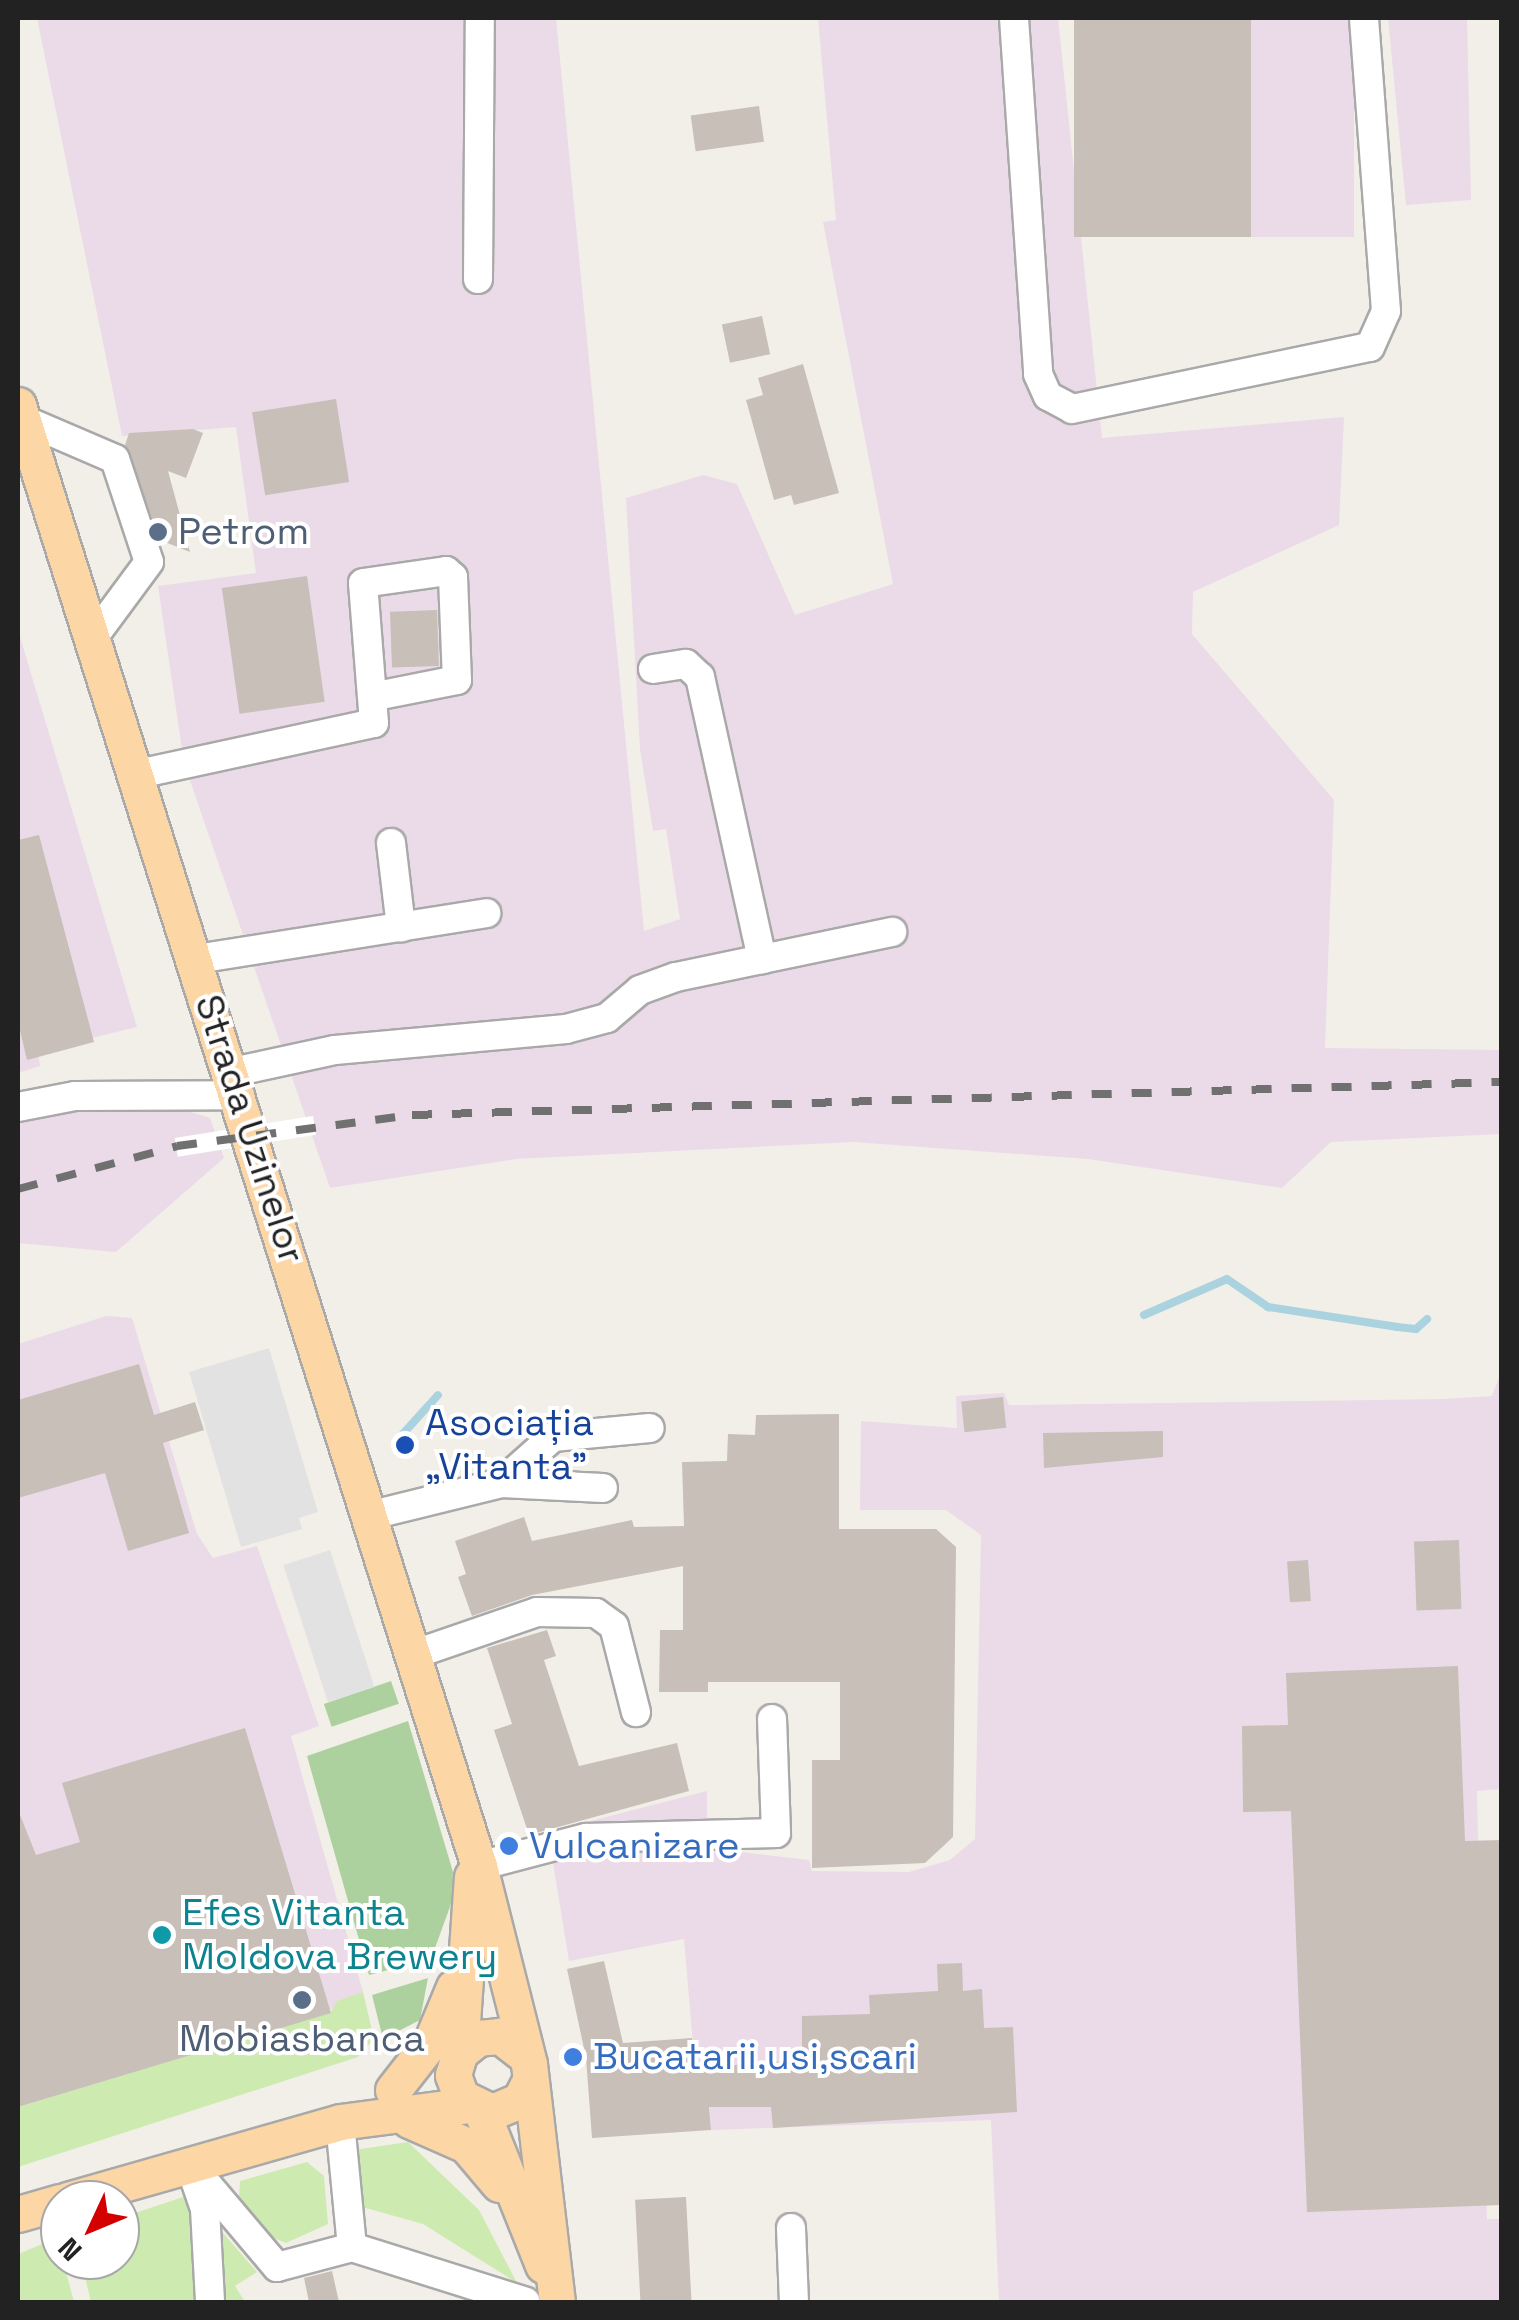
<!DOCTYPE html>
<meta charset="utf-8">
<style>
body{margin:0}
#map{position:relative;width:1519px;height:2320px;overflow:hidden;background:#f2efe9;font-family:"Space Grotesk",sans-serif}
div>[style]{position:absolute}
.industrial>*{inset:0;background:#ebdbe8;transform-origin:0 0}
.grass>*{inset:0;background:#cdebb0}
.forest>*{inset:0;background:#add19e;transform-origin:0 0}
.parking>*{inset:0;background:#e2e2e2;transform-origin:0 0}
.pier>*{inset:0;background:#fff;transform-origin:0 0}
.stream>*{height:8px;margin:-4px;padding:0 4px;transform-origin:4px;border-radius:4px;background:#aad3df}
.building>*{inset:0;background:#c7bfb8;transform-origin:0 0}
.roads{filter:drop-shadow(2px 0 #a9a9a9) drop-shadow(-2px 0 #a9a9a9) drop-shadow(0 2px #a9a9a9) drop-shadow(0 -2px #a9a9a9)}
.minor>*{height:28px;margin:-14px;padding:0 14px;transform-origin:14px;border-radius:14px;background:#fff}
.major>*{height:35px;margin:-17.5px;padding:0 17.5px;transform-origin:17.5px;border-radius:17.5px;background:#fcd6a4}
.rail>*{height:8px;margin-top:-4px;transform-origin:0;background:repeating-linear-gradient(90deg,#707070 0 20px,transparent 0 40px)}
.dots>*{width:28px;height:28px;translate:-50% -50%;box-sizing:border-box;border:5px solid #fff;border-radius:50%}
span{translate:-50% -50%;white-space:nowrap;text-align:center;line-height:1.15;-webkit-text-stroke:8px #fff;paint-order:stroke}
.service-label{font-size:38px;color:#4e5e75}
.left{translate:0 -50%;text-align:left}
.street-label{font-size:38px;color:#222}
.transit-label{font-size:38px;color:#164399}
.shop-label{font-size:38px;color:#366cbe}
.culture-label{font-size:38px;color:#0d838f}
.frame{position:absolute;inset:0;border:20px solid #222;pointer-events:none}
.north{position:absolute;left:40px;top:2180px;width:100px;height:100px;box-sizing:border-box;background:#fff;border:2px solid #a7a7a7;border-radius:50%;rotate:226deg;font-size:28px;font-weight:700;line-height:40px;text-align:center;color:#222}
.north::after{content:'';display:block;margin:auto;width:35px;height:45px;background:#d40000;clip-path:polygon(50% 0,100% 100%,50% 72%,0 100%)}
</style>
<div id="map">
<div class="industrial">
<div style="clip-path:polygon(37px 18px,556px 18px,644px 931px,680px 919px,666px 829px,653px 831px,640px 749px,626px 498px,703px 475px,737px 484px,795px 615px,893px 584px,823px 222px,836px 220px,818px 18px,1058px 18px,1102px 438px,1344px 417px,1339px 525px,1193px 592px,1192px 634px,1334px 800px,1325px 1048px,1501px 1050px,1501px 1134px,1331px 1142px,1282px 1188px,1088px 1159px,853px 1142px,516px 1159px,330px 1188px,184px 763px,158px 586px,256px 573px,236px 427px,122px 436px)"></div>
<div style="left:1165px;top:18px;width:189px;height:219px"></div>
<div style="clip-path:polygon(1388px 18px,1467px 18px,1471px 200px,1406px 205px)"></div>
<div style="clip-path:polygon(18px 630px,137px 1027px,38px 1051px,40px 1066px,18px 1073px)"></div>
<div style="clip-path:polygon(159px 1102px,210px 1118px,224px 1158px,116px 1252px,18px 1243px,18px 1124px,33px 1114px)"></div>
<div style="clip-path:polygon(106px 1316px,132px 1318px,197px 1534px,213px 1558px,257px 1546px,319px 1726px,291px 1736px,363px 1992px,338px 2007px,18px 2102px,18px 1344px)"></div>
<div style="clip-path:polygon(1501px 1372px,1501px 1789px,1477px 1791px,1487px 2219px,1501px 2219px,1501px 2302px,999px 2302px,991px 2120px,711px 2130px,707px 2068px,695px 2068px,684px 1939px,569px 1961px,548px 1832px,707px 1791px,707px 1818px,730px 1818px,732px 1851px,809px 1860px,812px 1871px,909px 1872px,950px 1860px,975px 1839px,981px 1535px,946px 1510px,860px 1510px,861px 1421px,957px 1428px,956px 1396px,1004px 1393px,1009px 1405px,1023px 1405px,1444px 1399px,1492px 1396px)"></div>
</div>
<div class="grass">
<div style="clip-path:polygon(363px 1992px,374px 2039px,358px 2057px,18px 2167px,18px 2107px,330px 2013px,337px 2001px)"></div>
<div style="clip-path:polygon(408px 2142px,479px 2210px,517px 2283px,423px 2224px,355px 2205px,354px 2150px)"></div>
<div style="clip-path:polygon(307px 2162px,324px 2176px,328px 2224px,286px 2243px,269px 2236px,239px 2199px,240px 2181px)"></div>
<div style="clip-path:polygon(183px 2197px,197px 2206px,202px 2302px,91px 2302px,81px 2260px,120px 2260px,120px 2218px)"></div>
<div style="clip-path:polygon(215px 2224px,257px 2272px,235px 2286px,245px 2302px,218px 2302px)"></div>
<div style="clip-path:polygon(57px 2238px,74px 2302px,18px 2302px,18px 2254px)"></div>
</div>
<div class="forest">
<div style="left:391px;top:1681px;width:24px;height:71px;rotate:71deg"></div>
<div style="clip-path:polygon(408px 1721px,453px 1872px,451px 1904px,431px 1959px,369px 1975px,307px 1756px)"></div>
<div style="clip-path:polygon(428px 1978px,420px 2020px,383px 2039px,372px 1995px)"></div>
</div>
<div class="parking">
<div style="clip-path:polygon(269px 1348px,318px 1512px,299px 1518px,302px 1529px,241px 1547px,189px 1372px)"></div>
<div style="left:330px;top:1550px;width:144px;height:49px;rotate:72deg"></div>
</div>
<div class="pier">
<div style="left:313px;top:1116px;width:19px;height:140px;rotate:81deg"></div>
</div>
<div class="stream">
<div style="left:1144px;top:1315px;width:90px;rotate:-23.4deg"></div>
<div style="left:1227px;top:1279px;width:50px;rotate:34.3deg"></div>
<div style="left:1268px;top:1307px;width:131px;rotate:8.8deg"></div>
<div style="left:1397px;top:1327px;width:19px;rotate:6deg"></div>
<div style="left:1416px;top:1329px;width:15px;rotate:-42deg"></div>
<div style="left:401px;top:1436px;width:55px;rotate:-47.9deg"></div>
</div>
<div class="building">
<div style="left:1074px;top:18px;width:177px;height:219px"></div>
<div style="left:759px;top:106px;width:36px;height:69px;rotate:82deg"></div>
<div style="left:762px;top:316px;width:39px;height:41px;rotate:78deg"></div>
<div style="clip-path:polygon(803px 364px,839px 493px,794px 505px,791px 495px,774px 500px,746px 400px,763px 395px,758px 378px)"></div>
<div style="left:336px;top:399px;width:84px;height:85px;rotate:81deg"></div>
<div style="clip-path:polygon(193px 429px,203px 433px,186px 478px,168px 471px,190px 552px,160px 540px,125px 445px,129px 433px)"></div>
<div style="left:307px;top:576px;width:127px;height:86px;rotate:82deg"></div>
<div style="left:437px;top:610px;width:56px;height:47px;rotate:88deg"></div>
<div style="clip-path:polygon(39px 835px,94px 1042px,27px 1060px,18px 1022px,18px 840px)"></div>
<div style="clip-path:polygon(139px 1364px,154px 1415px,195px 1402px,204px 1430px,163px 1443px,189px 1533px,128px 1551px,105px 1473px,18px 1498px,18px 1400px)"></div>
<div style="left:1003px;top:1397px;width:31px;height:42px;rotate:84deg"></div>
<div style="clip-path:polygon(839px 1414px,839px 1529px,936px 1529px,956px 1547px,953px 1837px,925px 1863px,812px 1868px,812px 1760px,840px 1760px,840px 1682px,708px 1682px,708px 1692px,659px 1692px,660px 1630px,683px 1630px,683px 1566px,532px 1595px,472px 1616px,458px 1577px,466px 1574px,455px 1541px,524px 1517px,532px 1541px,632px 1520px,634px 1527px,684px 1526px,682px 1462px,727px 1461px,728px 1434px,755px 1435px,756px 1415px)"></div>
<div style="clip-path:polygon(1163px 1431px,1163px 1457px,1044px 1468px,1043px 1433px)"></div>
<div style="left:1459px;top:1540px;width:69px;height:45px;rotate:88deg"></div>
<div style="left:1308px;top:1560px;width:41px;height:21px;rotate:86deg"></div>
<div style="clip-path:polygon(547px 1630px,556px 1656px,544px 1660px,579px 1766px,677px 1743px,689px 1791px,529px 1835px,494px 1730px,512px 1724px,487px 1648px)"></div>
<div style="clip-path:polygon(1458px 1666px,1465px 1841px,1502px 1840px,1502px 2205px,1307px 2212px,1291px 1811px,1243px 1812px,1242px 1726px,1288px 1725px,1286px 1673px)"></div>
<div style="clip-path:polygon(245px 1728px,331px 2013px,18px 2107px,18px 1810px,36px 1855px,80px 1842px,62px 1783px)"></div>
<div style="clip-path:polygon(604px 1961px,623px 2043px,692px 2038px,695px 2068px,802px 2060px,802px 2016px,870px 2014px,869px 1995px,938px 1991px,937px 1964px,962px 1963px,963px 1991px,982px 1989px,984px 2028px,1013px 2027px,1017px 2112px,773px 2128px,771px 2107px,709px 2107px,711px 2130px,592px 2138px,586px 2058px,567px 1969px)"></div>
<div style="left:686px;top:2197px;width:105px;height:51px;rotate:87deg"></div>
<div style="clip-path:polygon(332px 2271px,339px 2302px,309px 2302px,304px 2278px)"></div>
</div>
<div class="roads">
<div class="minor">
<div style="left:1014px;top:18px;width:357px;rotate:86.1deg"></div>
<div style="left:1038px;top:374px;width:24px;rotate:66deg"></div>
<div style="left:1048px;top:396px;width:27px;rotate:28deg"></div>
<div style="left:1072px;top:409px;width:304px;rotate:-11.8deg"></div>
<div style="left:1370px;top:347px;width:39px;rotate:-66deg"></div>
<div style="left:1386px;top:311px;width:294px;rotate:-94.3deg"></div>
<div style="left:478px;top:279px;width:261px;rotate:-89.6deg"></div>
<div style="left:22px;top:419px;width:101px;rotate:23.3deg"></div>
<div style="left:115px;top:459px;width:108px;rotate:71.7deg"></div>
<div style="left:149px;top:562px;width:91px;rotate:126.5deg"></div>
<div style="left:653px;top:669px;width:33px;rotate:-9deg"></div>
<div style="left:686px;top:664px;width:19px;rotate:43deg"></div>
<div style="left:700px;top:677px;width:289px;rotate:77.6deg"></div>
<div style="left:138px;top:774px;width:241px;rotate:-12.2deg"></div>
<div style="left:374px;top:723px;width:140px;rotate:-94.5deg"></div>
<div style="left:363px;top:583px;width:84px;rotate:-8.2deg"></div>
<div style="left:446px;top:571px;width:9px;rotate:41deg"></div>
<div style="left:453px;top:577px;width:103px;rotate:87.8deg"></div>
<div style="left:457px;top:680px;width:83px;rotate:168.8deg"></div>
<div style="left:391px;top:843px;width:85px;rotate:83.2deg"></div>
<div style="left:197px;top:959px;width:293px;rotate:-9deg"></div>
<div style="left:233px;top:1072px;width:104px;rotate:-12.2deg"></div>
<div style="left:335px;top:1050px;width:232px;rotate:-5.2deg"></div>
<div style="left:566px;top:1029px;width:42px;rotate:-15deg"></div>
<div style="left:607px;top:1018px;width:43px;rotate:-40.3deg"></div>
<div style="left:640px;top:990px;width:38px;rotate:-20deg"></div>
<div style="left:676px;top:977px;width:221px;rotate:-11.8deg"></div>
<div style="left:18px;top:1107px;width:58px;rotate:-10.9deg"></div>
<div style="left:75px;top:1096px;width:165px;rotate:-0.3deg"></div>
<div style="left:501px;top:1483px;width:69px;rotate:-41.5deg"></div>
<div style="left:553px;top:1437px;width:97px;rotate:-5.3deg"></div>
<div style="left:372px;top:1515px;width:133px;rotate:-13.9deg"></div>
<div style="left:501px;top:1483px;width:102px;rotate:2.8deg"></div>
<div style="left:415px;top:1654px;width:129px;rotate:-19deg"></div>
<div style="left:537px;top:1612px;width:59px;rotate:1deg"></div>
<div style="left:596px;top:1613px;width:22px;rotate:36deg"></div>
<div style="left:614px;top:1626px;width:89px;rotate:75.7deg"></div>
<div style="left:479px;top:1866px;width:111px;rotate:-14.7deg"></div>
<div style="left:586px;top:1838px;width:190px;rotate:-1.5deg"></div>
<div style="left:776px;top:1833px;width:114px;rotate:-92deg"></div>
<div style="left:190px;top:2164px;width:135px;rotate:49.8deg"></div>
<div style="left:277px;top:2267px;width:78px;rotate:-14.9deg"></div>
<div style="left:352px;top:2247px;width:126px;rotate:-95.5deg"></div>
<div style="left:195px;top:2180px;width:31px;rotate:71deg"></div>
<div style="left:205px;top:2209px;width:93px;rotate:86.9deg"></div>
<div style="left:791px;top:2228px;width:74px;rotate:87.7deg"></div>
<div style="left:352px;top:2247px;width:182px;rotate:17.5deg"></div>
</div>
<div class="major">
<div style="left:18px;top:405px;width:1532px;rotate:72.49deg"></div>
<div style="left:479px;top:1866px;width:204px;rotate:75.8deg"></div>
<div style="left:529px;top:2064px;width:240px;rotate:83.3deg"></div>
<div style="left:460px;top:2052px;width:176px;rotate:-86.1deg"></div>
<div style="left:526px;top:2056px;width:33px;rotate:-142deg"></div>
<div style="left:500px;top:2036px;width:22px;rotate:175deg"></div>
<div style="left:478px;top:2038px;width:23px;rotate:142deg"></div>
<div style="left:460px;top:2052px;width:24px;rotate:107deg"></div>
<div style="left:453px;top:2075px;width:23px;rotate:70deg"></div>
<div style="left:461px;top:2097px;width:34px;rotate:26deg"></div>
<div style="left:492px;top:2112px;width:30px;rotate:-23deg"></div>
<div style="left:520px;top:2100px;width:22px;rotate:-63deg"></div>
<div style="left:393px;top:2090px;width:63px;rotate:-52deg"></div>
<div style="left:432px;top:2040px;width:57px;rotate:-67.5deg"></div>
<div style="left:481px;top:2110px;width:167px;rotate:68.2deg"></div>
<div style="left:409px;top:2120px;width:62px;rotate:23.7deg"></div>
<div style="left:466px;top:2145px;width:51px;rotate:49.8deg"></div>
<div style="left:67px;top:2200px;width:284px;rotate:-15.9deg"></div>
<div style="left:340px;top:2122px;width:131px;rotate:-7.5deg"></div>
<div style="left:18px;top:2214px;width:44px;rotate:-15.9deg"></div>
</div>
</div>
<div class="rail">
<div style="left:18px;top:1189px;width:165px;rotate:-15.1deg"></div>
<div style="left:177px;top:1146px;width:237px;rotate:-7.5deg"></div>
<div style="left:412px;top:1115px;width:1090px;rotate:-1.73deg"></div>
</div>
<div class="dots">
<div style="left:158px;top:532px;background:#5c6f8a"></div>
<div style="left:405px;top:1445px;background:#1a4fb4"></div>
<div style="left:509px;top:1846px;background:#3f7fe0"></div>
<div style="left:162px;top:1935px;background:#0f9aa8"></div>
<div style="left:302px;top:2000px;background:#5c6f8a"></div>
<div style="left:573px;top:2057px;background:#3f7fe0"></div>
</div>
<div class="service-label">
<span class="left" style="left:178px;top:532px">Petrom</span>
<span style="left:302px;top:2039px">Mobiasbanca</span>
</div>
<div class="street-label">
<span style="left:250px;top:1129px;rotate:72deg">Strada Uzinelor</span>
</div>
<div class="transit-label">
<span class="left" style="left:425px;top:1445px">Asociația<br>„Vitanta”</span>
</div>
<div class="shop-label">
<span class="left" style="left:529px;top:1846px">Vulcanizare</span>
<span class="left" style="left:593px;top:2057px">Bucatarii,usi,scari</span>
</div>
<div class="culture-label">
<span class="left" style="left:182px;top:1935px">Efes Vitanta<br>Moldova Brewery</span>
</div>
<div class="frame"></div>
<div class="north">N</div>
</div>
